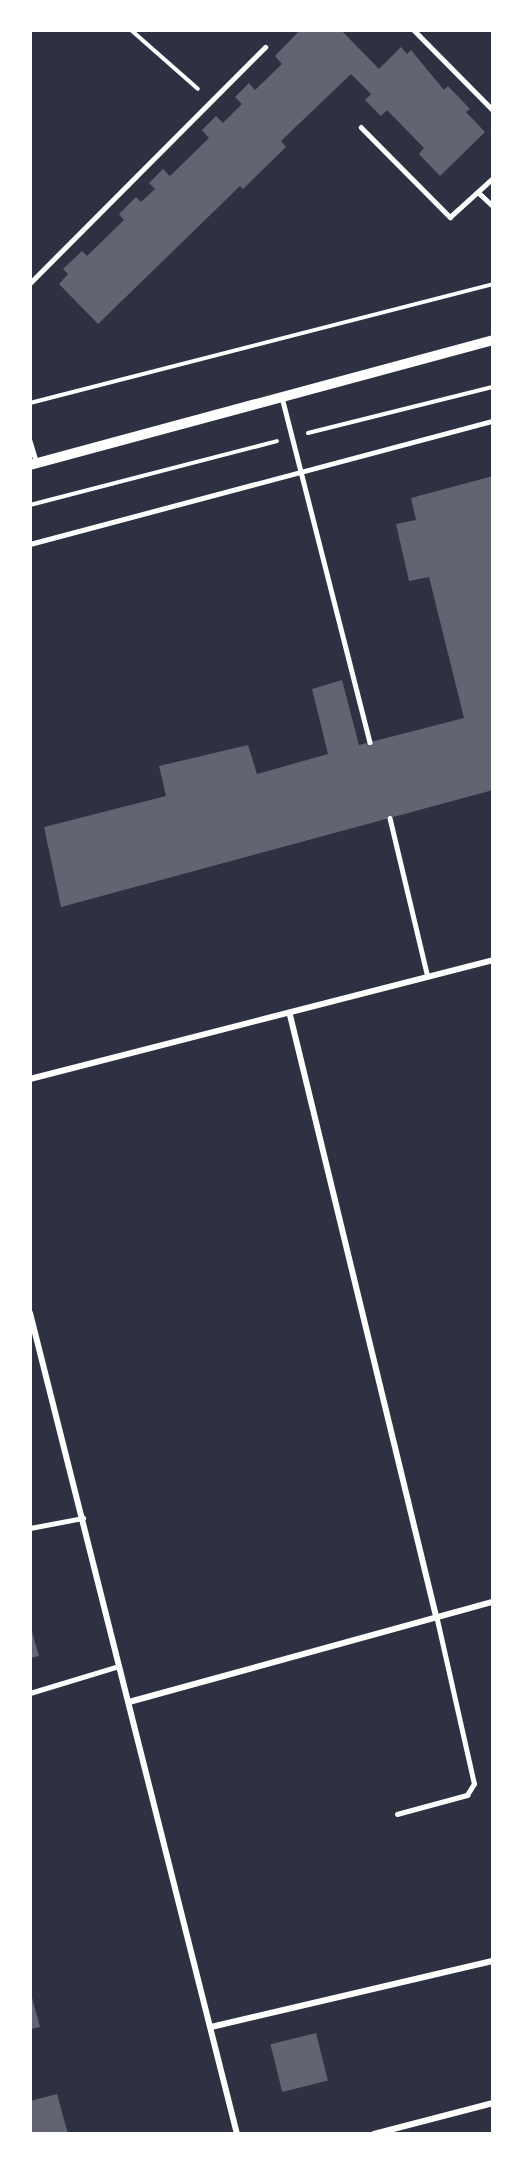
<!DOCTYPE html>
<style>
body{margin:0}
#map{position:relative;width:523px;height:2164px;overflow:hidden;background:#2d3142;font-family:Manrope,sans-serif}
div>[style]{position:absolute}
.building>*{inset:0;background:#626471;transform-origin:0 0}
.path>*{height:4px;margin:-2px;padding:0 2px;transform-origin:2px;border-radius:2px;background:#fff}
.service>*{height:4.5px;margin:-2.25px;padding:0 2.25px;transform-origin:2.25px;border-radius:2.25px;background:#fff}
.minor>*{height:6px;margin:-3px;padding:0 3px;transform-origin:3px;border-radius:3px;background:#fff}
.tertiary>*{height:10px;margin:-5px;padding:0 5px;transform-origin:5px;border-radius:5px;background:#fff}
span{translate:-50% -50%;white-space:nowrap;text-align:center;line-height:1.15;-webkit-text-stroke:6px #fff;paint-order:stroke}
.frame{position:absolute;inset:0;border:32px solid #fff;pointer-events:none}
</style>
<div id="map">
<div class="building">
<div style="clip-path:polygon(300px 30px,341px 30px,379px 69px,401px 47px,407px 54px,411px 50px,444px 90px,448px 86px,470px 109px,466px 112px,485px 132px,440px 176px,419px 154px,424px 148px,387px 110px,381px 116px,365px 100px,371px 94px,351px 74px,281px 141px,286px 147px,243px 189px,240px 186px,98px 324px,59px 284px,68px 274px,63px 269px,82px 251px,87px 256px,124px 220px,119px 214px,136px 197px,141px 202px,155px 189px,149px 183px,163px 169px,170px 176px,209px 138px,202px 130px,216px 116px,223px 123px,242px 104px,235px 97px,249px 83px,255px 90px,282px 64px,275px 56px)"></div>
<div style="clip-path:polygon(493px 476px,493px 790px,61px 907px,44px 827px,166px 796px,159px 766px,248px 745px,257px 774px,328px 754px,312px 689px,342px 680px,359px 745px,464px 718px,429px 577px,409px 581px,396px 524px,416px 520px,411px 498px)"></div>
<div style="clip-path:polygon(30px 1625px,39px 1656px,30px 1658px)"></div>
<div style="clip-path:polygon(31px 1994px,40px 2027px,30px 2029px,30px 1995px)"></div>
<div style="left:316px;top:2033px;width:49px;height:47px;rotate:76deg"></div>
<div style="clip-path:polygon(57px 2094px,68px 2134px,30px 2134px,30px 2101px)"></div>
</div>
<div class="path">
<div style="left:131px;top:30px;width:89px;rotate:41.4deg"></div>
<div style="left:30px;top:403px;width:478px;rotate:-14.4deg"></div>
<div style="left:308px;top:433px;width:191px;rotate:-14deg"></div>
<div style="left:30px;top:505px;width:255px;rotate:-14.5deg"></div>
</div>
<div class="service">
<div style="left:414px;top:30px;width:112px;rotate:45.4deg"></div>
<div style="left:361px;top:127px;width:127px;rotate:45.3deg"></div>
<div style="left:450px;top:217px;width:58px;rotate:-42.2deg"></div>
<div style="left:479px;top:193px;width:19px;rotate:43deg"></div>
<div style="left:30px;top:283px;width:333px;rotate:-45.1deg"></div>
<div style="left:282px;top:397px;width:356px;rotate:75.7deg"></div>
<div style="left:30px;top:441px;width:24px;rotate:73deg"></div>
<div style="left:30px;top:544px;width:479px;rotate:-14.9deg"></div>
<div style="left:390px;top:818px;width:163px;rotate:76.6deg"></div>
<div style="left:30px;top:1528px;width:54px;rotate:-10.7deg"></div>
<div style="left:30px;top:1693px;width:93px;rotate:-16.9deg"></div>
<div style="left:397px;top:1814px;width:73px;rotate:-15.2deg"></div>
<div style="left:467px;top:1795px;width:13px;rotate:-58deg"></div>
<div style="left:474px;top:1784px;width:172px;rotate:-102.7deg"></div>
</div>
<div class="minor">
<div style="left:290px;top:1015px;width:618px;rotate:76.35deg"></div>
<div style="left:30px;top:1079px;width:478px;rotate:-14.4deg"></div>
<div style="left:30px;top:1313px;width:847px;rotate:75.85deg"></div>
<div style="left:129px;top:1702px;width:377px;rotate:-15.4deg"></div>
<div style="left:211px;top:2027px;width:290px;rotate:-13.2deg"></div>
<div style="left:374px;top:2134px;width:123px;rotate:-14.6deg"></div>
</div>
<div class="tertiary">
<div style="left:30px;top:465px;width:480px;rotate:-15.1deg"></div>
</div>
<div class="frame"></div>
</div>
